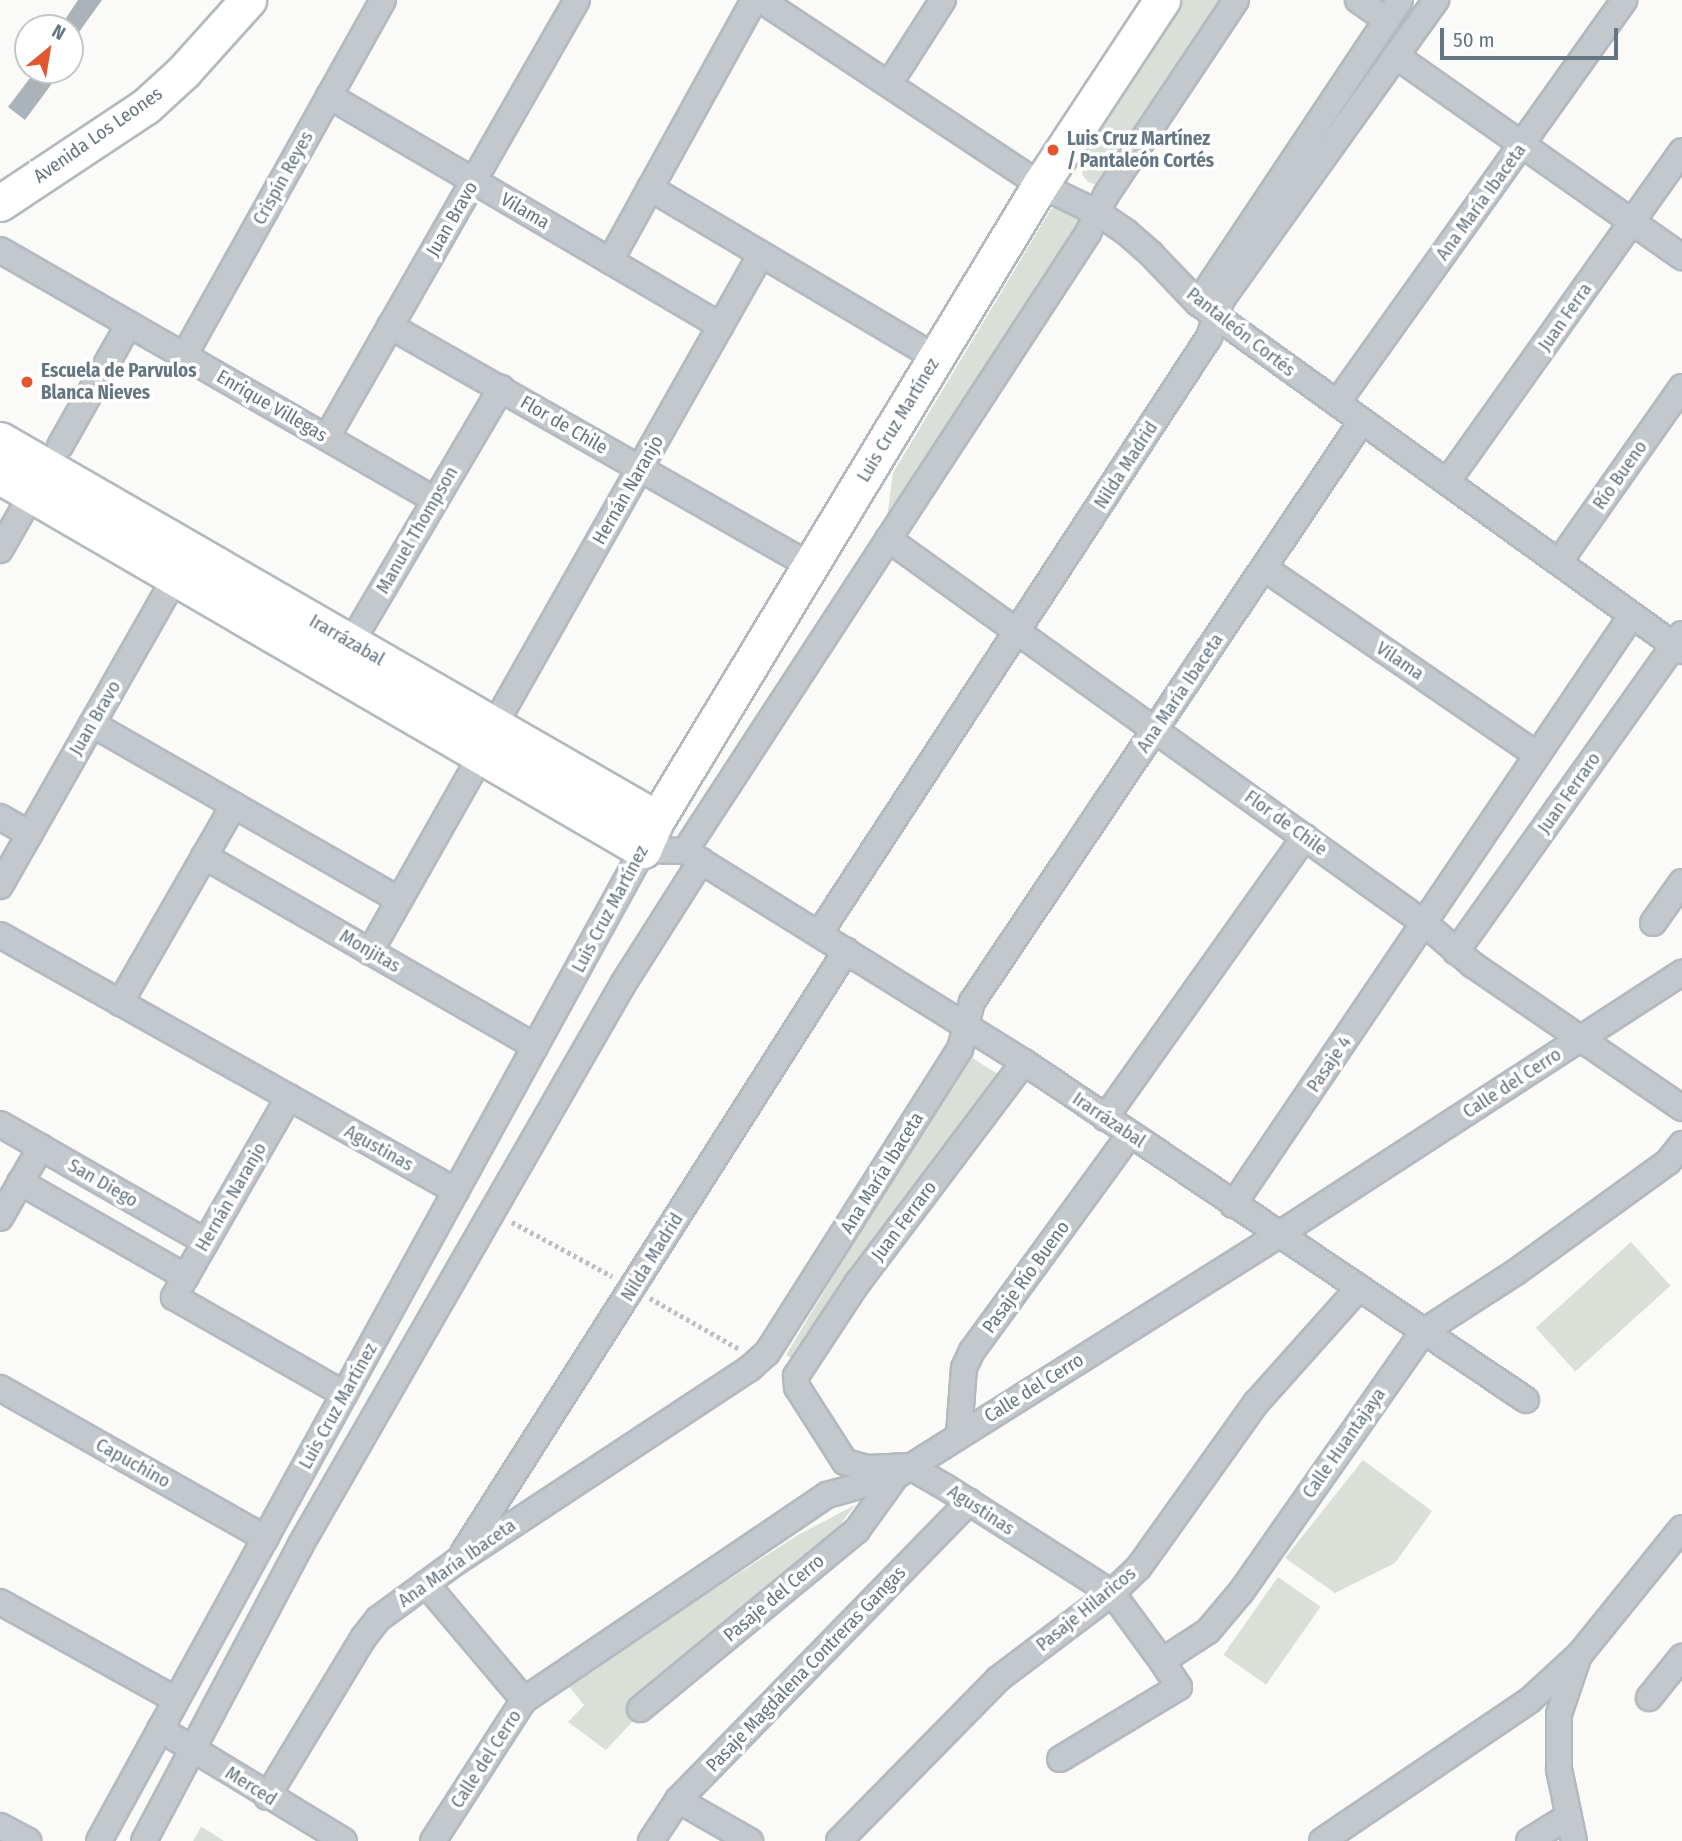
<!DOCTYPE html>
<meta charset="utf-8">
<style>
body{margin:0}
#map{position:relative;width:1682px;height:1841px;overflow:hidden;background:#fafaf8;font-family:"Fira Sans Condensed",sans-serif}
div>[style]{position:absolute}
.green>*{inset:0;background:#dadfd7;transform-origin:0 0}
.building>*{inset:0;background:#aab3b9}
.path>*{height:4.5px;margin-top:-2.25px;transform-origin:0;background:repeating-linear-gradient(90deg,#bbbfc2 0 3.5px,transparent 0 7px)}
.roads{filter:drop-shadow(2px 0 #b3babf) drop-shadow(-2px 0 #b3babf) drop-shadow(0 2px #b3babf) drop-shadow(0 -2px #b3babf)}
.street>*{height:24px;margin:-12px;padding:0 12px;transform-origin:12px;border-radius:12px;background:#c3c8cc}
.secondary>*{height:35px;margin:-17.5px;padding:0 17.5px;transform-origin:17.5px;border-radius:17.5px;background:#fff}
.dots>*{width:19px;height:19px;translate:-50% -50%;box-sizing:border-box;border:4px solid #fff;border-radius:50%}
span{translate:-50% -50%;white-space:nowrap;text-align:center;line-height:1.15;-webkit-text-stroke:7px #fff;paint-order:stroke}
.street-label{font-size:19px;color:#657683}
.poi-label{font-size:19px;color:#657683;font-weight:700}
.left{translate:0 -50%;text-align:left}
.north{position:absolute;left:14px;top:14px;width:70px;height:70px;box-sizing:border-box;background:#fff;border:2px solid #c1c8cd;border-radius:50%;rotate:30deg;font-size:19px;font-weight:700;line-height:28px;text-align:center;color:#657683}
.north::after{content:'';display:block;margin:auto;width:24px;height:32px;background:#e4572e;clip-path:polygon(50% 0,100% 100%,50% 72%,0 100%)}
.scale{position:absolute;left:1440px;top:28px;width:178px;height:32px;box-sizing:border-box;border:4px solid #657683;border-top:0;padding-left:9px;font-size:21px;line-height:24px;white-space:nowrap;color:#657683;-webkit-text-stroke:5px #fff;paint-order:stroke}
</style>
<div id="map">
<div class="green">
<div style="clip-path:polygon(1183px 0,1222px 0,1100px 186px,1088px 182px,1082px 174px,1086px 154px)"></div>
<div style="clip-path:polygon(1060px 204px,1082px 210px,1081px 222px,887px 517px,893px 473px,1051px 209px)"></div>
<div style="clip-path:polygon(971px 1057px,999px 1075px,792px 1358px,786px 1355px,918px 1135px)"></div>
<div style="left:1631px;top:1242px;width:59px;height:128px;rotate:48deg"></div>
<div style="clip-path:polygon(1363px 1460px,1432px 1511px,1395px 1563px,1335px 1593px,1285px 1558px)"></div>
<div style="clip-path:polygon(855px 1505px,836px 1530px,641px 1691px,630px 1707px,634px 1720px,606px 1750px,568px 1722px,584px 1705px,567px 1684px,798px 1535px)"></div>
<div style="left:1278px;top:1577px;width:52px;height:95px;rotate:35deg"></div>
<div style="clip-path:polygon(201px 1827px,202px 1827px,224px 1841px,193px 1841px)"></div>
</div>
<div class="building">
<div style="clip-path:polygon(78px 0,102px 0,77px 35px,62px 24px)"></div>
<div style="clip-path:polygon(36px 70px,62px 70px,25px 120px,8px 107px)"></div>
</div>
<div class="path">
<div style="left:512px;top:1222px;width:114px;rotate:28.4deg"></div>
<div style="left:650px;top:1298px;width:103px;rotate:29.8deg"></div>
</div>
<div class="roads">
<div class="street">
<div style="left:761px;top:0;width:335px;rotate:33.5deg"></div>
<div style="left:1040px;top:185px;width:64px;rotate:25.8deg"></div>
<div style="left:1098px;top:213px;width:34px;rotate:34deg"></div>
<div style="left:1126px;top:232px;width:33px;rotate:41deg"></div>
<div style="left:1151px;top:254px;width:68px;rotate:46.2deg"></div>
<div style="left:1198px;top:303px;width:596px;rotate:35.72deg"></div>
<div style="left:1358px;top:0;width:35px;rotate:35deg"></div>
<div style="left:1396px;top:56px;width:350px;rotate:35.1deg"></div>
<div style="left:889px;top:84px;width:100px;rotate:-57.3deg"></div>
<div style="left:329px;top:96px;width:454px;rotate:30.4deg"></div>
<div style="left:650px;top:188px;width:333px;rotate:30.7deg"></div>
<div style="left:0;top:250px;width:502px;rotate:29.89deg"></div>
<div style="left:610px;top:261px;width:298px;rotate:-61.1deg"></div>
<div style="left:1198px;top:303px;width:364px;rotate:-56.3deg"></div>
<div style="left:390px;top:326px;width:484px;rotate:29.7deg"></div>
<div style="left:184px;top:356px;width:408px;rotate:-60.8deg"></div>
<div style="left:1337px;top:403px;width:495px;rotate:-54.5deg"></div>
<div style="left:327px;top:437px;width:503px;rotate:-60.23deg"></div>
<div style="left:60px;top:446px;width:140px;rotate:-60.5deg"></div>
<div style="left:1447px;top:482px;width:406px;rotate:-54.6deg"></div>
<div style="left:888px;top:539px;width:659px;rotate:35.62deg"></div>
<div style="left:1424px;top:923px;width:65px;rotate:40.6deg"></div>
<div style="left:1473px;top:965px;width:253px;rotate:34.4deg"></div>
<div style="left:0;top:550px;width:64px;rotate:-60.3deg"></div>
<div style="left:1559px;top:562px;width:214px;rotate:-54.9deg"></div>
<div style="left:1264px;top:568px;width:331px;rotate:34.4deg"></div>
<div style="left:344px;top:655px;width:310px;rotate:-59.5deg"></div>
<div style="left:92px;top:724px;width:354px;rotate:29.8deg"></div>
<div style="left:494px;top:726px;width:542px;rotate:-60.5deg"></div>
<div style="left:0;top:817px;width:34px;rotate:30deg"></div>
<div style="left:685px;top:851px;width:738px;rotate:-56.89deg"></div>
<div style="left:1088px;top:233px;width:42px;rotate:-64.7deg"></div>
<div style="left:1106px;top:195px;width:234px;rotate:-56.3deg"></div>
<div style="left:688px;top:853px;width:396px;rotate:31.9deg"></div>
<div style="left:1024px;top:1062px;width:605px;rotate:33.95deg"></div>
<div style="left:204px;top:856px;width:382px;rotate:29.9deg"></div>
<div style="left:0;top:886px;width:370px;rotate:-60.4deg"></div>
<div style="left:1653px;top:923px;width:50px;rotate:-54.7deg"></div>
<div style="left:819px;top:934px;width:713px;rotate:-56.84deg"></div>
<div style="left:1209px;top:337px;width:40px;rotate:-71.1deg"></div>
<div style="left:1222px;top:299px;width:368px;rotate:-54.4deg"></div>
<div style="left:0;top:935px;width:523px;rotate:29.31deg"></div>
<div style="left:370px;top:952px;width:225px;rotate:-60.5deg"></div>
<div style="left:1456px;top:952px;width:390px;rotate:-54.6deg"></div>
<div style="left:120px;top:1003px;width:228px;rotate:-60.1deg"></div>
<div style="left:1024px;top:1062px;width:276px;rotate:127deg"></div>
<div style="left:858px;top:1282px;width:113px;rotate:123.4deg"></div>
<div style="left:796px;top:1376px;width:11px;rotate:85deg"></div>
<div style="left:797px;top:1387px;width:89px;rotate:57.4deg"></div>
<div style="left:845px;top:1462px;width:24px;rotate:15deg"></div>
<div style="left:868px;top:1468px;width:41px;rotate:-2.8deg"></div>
<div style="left:909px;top:1466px;width:44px;rotate:30.1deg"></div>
<div style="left:947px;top:1488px;width:196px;rotate:32.5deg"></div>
<div style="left:1112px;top:1593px;width:84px;rotate:53.7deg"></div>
<div style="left:1162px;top:1661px;width:31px;rotate:57deg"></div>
<div style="left:1179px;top:1687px;width:139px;rotate:148.8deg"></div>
<div style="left:289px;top:1097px;width:231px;rotate:119.9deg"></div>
<div style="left:174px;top:1297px;width:196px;rotate:29.7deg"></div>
<div style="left:1105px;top:1118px;width:345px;rotate:-54.6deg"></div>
<div style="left:0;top:1124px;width:237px;rotate:29.8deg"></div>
<div style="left:20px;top:1182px;width:191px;rotate:29.8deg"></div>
<div style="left:1233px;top:1205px;width:712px;rotate:-55.93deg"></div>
<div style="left:0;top:1218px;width:82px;rotate:-60deg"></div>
<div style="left:0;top:1388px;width:305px;rotate:29.5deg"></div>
<div style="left:959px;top:1434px;width:66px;rotate:-85.7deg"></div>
<div style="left:964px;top:1368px;width:19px;rotate:-65deg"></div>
<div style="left:972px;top:1351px;width:268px;rotate:-53.9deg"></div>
<div style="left:463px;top:1553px;width:714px;rotate:-57.53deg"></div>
<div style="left:426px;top:1584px;width:152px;rotate:49.8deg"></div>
<div style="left:0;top:1602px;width:201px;rotate:29.1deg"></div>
<div style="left:1162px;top:1661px;width:55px;rotate:-33.1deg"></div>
<div style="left:1208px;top:1631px;width:51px;rotate:-49.8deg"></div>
<div style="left:1241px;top:1592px;width:317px;rotate:-55deg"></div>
<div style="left:1423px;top:1332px;width:111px;rotate:-32.8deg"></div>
<div style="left:1516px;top:1272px;width:188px;rotate:-35.9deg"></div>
<div style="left:1668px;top:1162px;width:23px;rotate:-52deg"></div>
<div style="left:1649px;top:1698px;width:53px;rotate:-51.2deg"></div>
<div style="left:640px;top:1709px;width:281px;rotate:-39.5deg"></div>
<div style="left:857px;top:1530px;width:67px;rotate:-54.2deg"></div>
<div style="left:160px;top:1729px;width:215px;rotate:31.3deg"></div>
<div style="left:267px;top:1797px;width:187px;rotate:-58.8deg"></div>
<div style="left:364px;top:1637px;width:23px;rotate:-52deg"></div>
<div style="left:378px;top:1619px;width:97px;rotate:-36.2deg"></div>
<div style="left:456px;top:1562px;width:351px;rotate:-33.4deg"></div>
<div style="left:749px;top:1369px;width:24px;rotate:-42deg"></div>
<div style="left:767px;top:1353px;width:360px;rotate:-57.6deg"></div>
<div style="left:960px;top:1049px;width:49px;rotate:-75.7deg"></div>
<div style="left:972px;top:1002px;width:700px;rotate:-56.13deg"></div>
<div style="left:678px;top:1800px;width:83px;rotate:29.7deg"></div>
<div style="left:0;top:1826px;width:32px;rotate:28deg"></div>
<div style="left:99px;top:1841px;width:1130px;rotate:-61.24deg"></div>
<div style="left:643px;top:850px;width:42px;rotate:1.4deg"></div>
<div style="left:144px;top:1841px;width:334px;rotate:-62.1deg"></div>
<div style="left:300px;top:1546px;width:648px;rotate:-60.11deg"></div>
<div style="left:623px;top:984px;width:146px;rotate:-57.6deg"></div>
<div style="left:433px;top:1841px;width:168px;rotate:-57.2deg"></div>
<div style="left:524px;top:1700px;width:366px;rotate:-34.1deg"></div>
<div style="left:827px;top:1495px;width:72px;rotate:-15.4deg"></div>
<div style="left:896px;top:1476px;width:452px;rotate:-32.2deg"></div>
<div style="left:1278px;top:1235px;width:482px;rotate:-33deg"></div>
<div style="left:651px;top:1841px;width:49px;rotate:-56.6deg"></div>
<div style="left:678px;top:1800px;width:417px;rotate:-45.7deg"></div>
<div style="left:839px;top:1841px;width:227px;rotate:-45.5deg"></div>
<div style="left:998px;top:1679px;width:143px;rotate:-37deg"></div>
<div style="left:1112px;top:1593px;width:37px;rotate:-44deg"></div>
<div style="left:1139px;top:1567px;width:201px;rotate:-54.5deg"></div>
<div style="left:1256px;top:1403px;width:153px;rotate:-48.2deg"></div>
<div style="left:1322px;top:1841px;width:251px;rotate:-34.1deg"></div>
<div style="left:1530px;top:1700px;width:68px;rotate:-42.6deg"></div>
<div style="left:1580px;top:1654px;width:162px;rotate:-51deg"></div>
<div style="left:1529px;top:1841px;width:47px;rotate:-32deg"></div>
<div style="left:1574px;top:1841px;width:74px;rotate:-101.8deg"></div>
<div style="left:1559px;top:1769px;width:55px;rotate:-90deg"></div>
<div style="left:1559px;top:1714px;width:59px;rotate:-71.3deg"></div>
</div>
<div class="secondary">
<div style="left:0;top:203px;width:175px;rotate:-33.6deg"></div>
<div style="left:146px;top:106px;width:52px;rotate:-42.6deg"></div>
<div style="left:184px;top:71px;width:96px;rotate:-48deg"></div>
<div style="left:0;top:440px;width:758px;rotate:29.98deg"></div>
<div style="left:0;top:476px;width:744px;rotate:30.18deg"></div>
<div style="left:643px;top:850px;width:34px;rotate:-66deg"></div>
<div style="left:657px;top:819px;width:741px;rotate:-58.86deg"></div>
<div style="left:1040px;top:185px;width:222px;rotate:-56.6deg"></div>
</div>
</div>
<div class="dots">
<div style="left:1053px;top:150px;background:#e4572e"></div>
<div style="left:27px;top:382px;background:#e4572e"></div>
</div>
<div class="street-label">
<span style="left:98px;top:135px;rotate:-35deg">Avenida Los Leones</span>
<span style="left:283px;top:178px;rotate:-61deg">Crispín Reyes</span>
<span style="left:1481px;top:202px;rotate:-54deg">Ana María Ibaceta</span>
<span style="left:525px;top:211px;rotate:30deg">Vilama</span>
<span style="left:452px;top:219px;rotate:-60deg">Juan Bravo</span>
<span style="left:1565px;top:317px;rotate:-55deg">Juan Ferra</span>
<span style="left:1241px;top:332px;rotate:38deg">Pantaleón Cortés</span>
<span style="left:272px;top:406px;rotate:30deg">Enrique Villegas</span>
<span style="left:898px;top:420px;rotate:-59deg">Luis Cruz Martínez</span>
<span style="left:564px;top:425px;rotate:30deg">Flor de Chile</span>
<span style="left:1126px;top:465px;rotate:-57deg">Nilda Madrid</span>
<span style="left:1620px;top:475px;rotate:-55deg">Río Bueno</span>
<span style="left:628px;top:490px;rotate:-60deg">Hernán Naranjo</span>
<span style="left:417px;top:530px;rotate:-60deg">Manuel Thompson</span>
<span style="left:347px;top:640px;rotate:30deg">Irarrázabal</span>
<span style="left:1400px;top:661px;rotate:34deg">Vilama</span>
<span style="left:1180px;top:693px;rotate:-56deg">Ana María Ibaceta</span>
<span style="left:95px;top:718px;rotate:-60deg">Juan Bravo</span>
<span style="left:1569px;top:793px;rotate:-55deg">Juan Ferraro</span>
<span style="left:1286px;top:823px;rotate:36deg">Flor de Chile</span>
<span style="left:610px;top:909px;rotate:-62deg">Luis Cruz Martínez</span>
<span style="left:370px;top:951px;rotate:30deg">Monjitas</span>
<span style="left:1329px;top:1064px;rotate:-56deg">Pasaje 4</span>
<span style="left:1512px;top:1083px;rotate:-33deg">Calle del Cerro</span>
<span style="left:1109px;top:1120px;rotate:34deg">Irarrázabal</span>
<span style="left:379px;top:1148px;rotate:29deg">Agustinas</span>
<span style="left:882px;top:1173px;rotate:-58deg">Ana María Ibaceta</span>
<span style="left:103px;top:1183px;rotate:30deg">San Diego</span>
<span style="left:231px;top:1197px;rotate:-60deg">Hernán Naranjo</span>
<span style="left:904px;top:1221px;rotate:-53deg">Juan Ferraro</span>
<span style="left:652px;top:1257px;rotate:-58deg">Nilda Madrid</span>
<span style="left:1026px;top:1277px;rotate:-54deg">Pasaje Río Bueno</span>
<span style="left:1034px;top:1388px;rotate:-32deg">Calle del Cerro</span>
<span style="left:338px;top:1406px;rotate:-61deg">Luis Cruz Martínez</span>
<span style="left:1344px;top:1443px;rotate:-55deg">Calle Huantajaya</span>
<span style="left:133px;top:1463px;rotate:29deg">Capuchino</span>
<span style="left:981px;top:1510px;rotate:33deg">Agustinas</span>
<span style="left:457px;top:1563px;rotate:-35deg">Ana María Ibaceta</span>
<span style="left:774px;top:1598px;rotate:-40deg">Pasaje del Cerro</span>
<span style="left:1086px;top:1609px;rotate:-39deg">Pasaje Hilaricos</span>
<span style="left:806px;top:1669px;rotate:-46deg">Pasaje Magdalena Contreras Gangas</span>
<span style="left:486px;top:1759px;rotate:-57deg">Calle del Cerro</span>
<span style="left:251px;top:1786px;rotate:32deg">Merced</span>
</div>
<div class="poi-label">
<span class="left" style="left:1067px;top:150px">Luis Cruz Martínez<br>/ Pantaleón Cortés</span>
<span class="left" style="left:41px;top:382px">Escuela de Parvulos<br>Blanca Nieves</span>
</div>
<div class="north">N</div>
<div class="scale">50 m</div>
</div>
